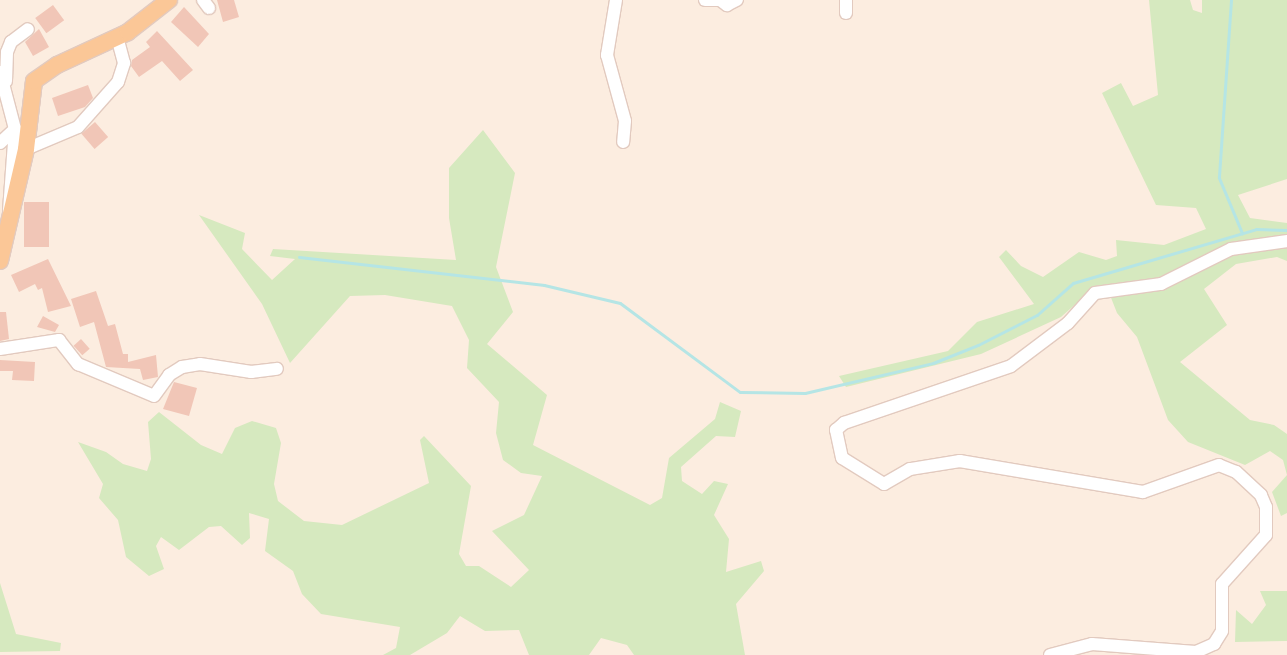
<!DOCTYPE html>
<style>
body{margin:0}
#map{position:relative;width:1287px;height:655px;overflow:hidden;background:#fcede0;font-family:"Alegreya Sans",sans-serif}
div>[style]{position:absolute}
.green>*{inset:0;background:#d6e9bf}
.stream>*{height:3px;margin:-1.5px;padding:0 1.5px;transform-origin:1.5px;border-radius:1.5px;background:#b5e5e5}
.building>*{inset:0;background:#f1c6b7;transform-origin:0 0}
.roads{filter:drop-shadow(1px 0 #e2cabf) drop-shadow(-1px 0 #e2cabf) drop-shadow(0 1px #e2cabf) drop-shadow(0 -1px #e2cabf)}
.minor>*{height:12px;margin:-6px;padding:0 6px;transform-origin:6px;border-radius:6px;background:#fff}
.major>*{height:16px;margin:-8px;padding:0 8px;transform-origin:8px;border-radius:8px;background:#fbc797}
span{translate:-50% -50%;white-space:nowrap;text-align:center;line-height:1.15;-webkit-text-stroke:4px #fff1e6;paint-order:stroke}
</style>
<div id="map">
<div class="green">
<div style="clip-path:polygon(1149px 0,1190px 0,1193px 10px,1202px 13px,1202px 0,1287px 0,1287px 179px,1238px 195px,1250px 218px,1287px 223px,1287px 261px,1277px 257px,1236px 264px,1204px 289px,1227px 325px,1180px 362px,1250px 420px,1274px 425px,1287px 434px,1287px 475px,1283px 460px,1270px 451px,1245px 465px,1188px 442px,1168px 420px,1137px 337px,1117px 313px,1106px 285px,1088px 293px,1061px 317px,981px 354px,846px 387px,839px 376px,948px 351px,977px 322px,1034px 304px,999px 257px,1006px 250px,1021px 266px,1043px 277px,1079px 252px,1106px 260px,1117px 256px,1116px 240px,1164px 245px,1206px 229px,1196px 208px,1156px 205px,1102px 93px,1121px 83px,1133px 106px,1158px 95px)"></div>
<div style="clip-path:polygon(483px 130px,515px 173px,496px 267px,513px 312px,487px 344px,547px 395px,533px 445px,650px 505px,662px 498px,669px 458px,715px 419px,720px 402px,741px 411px,735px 437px,716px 436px,681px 467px,682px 481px,702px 494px,714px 481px,728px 484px,714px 515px,729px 539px,726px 572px,761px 561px,764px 571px,736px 604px,745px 655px,634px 655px,627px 645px,601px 638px,589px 655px,529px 655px,519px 630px,485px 631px,460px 616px,447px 633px,410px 655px,383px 655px,396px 648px,400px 627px,321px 614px,302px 594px,293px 571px,265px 551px,269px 519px,249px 513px,250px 538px,242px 545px,221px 526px,209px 527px,179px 550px,161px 537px,156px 546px,164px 569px,149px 576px,126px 557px,118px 520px,99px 498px,103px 484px,78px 442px,106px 452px,123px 464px,147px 471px,151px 459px,148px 422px,159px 412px,201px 445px,222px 454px,235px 428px,252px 421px,276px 428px,281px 443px,274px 484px,278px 501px,304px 521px,342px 525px,429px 483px,420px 440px,424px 436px,471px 486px,459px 554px,466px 566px,479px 566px,511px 587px,529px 570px,492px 531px,524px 515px,542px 476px,521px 473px,503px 460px,496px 433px,499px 402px,467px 368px,469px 340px,452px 306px,385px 295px,350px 296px,290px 363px,262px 304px,199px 215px,245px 233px,242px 249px,272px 280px,295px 259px,270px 256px,273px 249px,456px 260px,449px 218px,449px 168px)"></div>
<div style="clip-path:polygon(1287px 475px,1287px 513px,1281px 516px,1272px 492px)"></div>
<div style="clip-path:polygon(0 583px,16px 634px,61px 643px,60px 651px,0 652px)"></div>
<div style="clip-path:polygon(1260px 591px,1287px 591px,1287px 641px,1235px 642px,1236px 610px,1252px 624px,1266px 605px)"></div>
</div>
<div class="stream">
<div style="left:1231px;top:0;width:178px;rotate:93.9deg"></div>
<div style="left:1219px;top:178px;width:60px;rotate:67.3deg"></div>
<div style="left:299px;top:257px;width:247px;rotate:6.5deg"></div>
<div style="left:544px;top:285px;width:78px;rotate:13.3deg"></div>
<div style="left:620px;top:303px;width:149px;rotate:36.6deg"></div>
<div style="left:740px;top:392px;width:65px;rotate:0.9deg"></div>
<div style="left:805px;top:393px;width:131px;rotate:-13.2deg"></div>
<div style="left:933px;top:363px;width:48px;rotate:-21.8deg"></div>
<div style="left:978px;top:345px;width:66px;rotate:-27deg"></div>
<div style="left:1037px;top:315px;width:48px;rotate:-41.6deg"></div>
<div style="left:1073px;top:283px;width:191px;rotate:-16.4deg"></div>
<div style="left:1256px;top:229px;width:31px;rotate:2deg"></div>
</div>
<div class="building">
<div style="clip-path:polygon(217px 0,234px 0,239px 17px,223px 22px)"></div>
<div style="left:53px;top:5px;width:19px;height:22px;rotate:54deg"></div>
<div style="clip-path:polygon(184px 7px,209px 34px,198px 47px,171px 22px)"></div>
<div style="clip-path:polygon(39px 29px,49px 47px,33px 56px,25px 42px)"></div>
<div style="clip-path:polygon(157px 31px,193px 70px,180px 81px,162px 61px,139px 77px,131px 66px,132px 60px,150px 47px,146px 42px)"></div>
<div style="clip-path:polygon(88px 85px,93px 98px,85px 107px,58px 116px,52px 98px)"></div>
<div style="left:95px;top:122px;width:20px;height:18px;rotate:49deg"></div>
<div style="left:24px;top:202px;width:25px;height:45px"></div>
<div style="clip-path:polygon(48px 259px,71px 306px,48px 312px,42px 288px,38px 290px,35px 284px,19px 292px,11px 275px)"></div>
<div style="clip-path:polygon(96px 291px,108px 326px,115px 324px,123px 354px,128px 354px,128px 362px,156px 355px,158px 377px,143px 380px,140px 369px,106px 367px,94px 322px,80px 327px,71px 299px)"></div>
<div style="clip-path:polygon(0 312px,6px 312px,9px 339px,0 341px)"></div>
<div style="clip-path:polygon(43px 316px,59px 325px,55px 332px,37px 327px)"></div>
<div style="left:81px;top:339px;width:13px;height:10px;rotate:48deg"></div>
<div style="clip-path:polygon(0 360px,35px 362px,34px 381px,12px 380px,13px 371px,0 371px)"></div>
<div style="clip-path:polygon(174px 382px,197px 388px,189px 416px,163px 409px)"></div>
</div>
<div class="roads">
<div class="minor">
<div style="left:203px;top:0;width:10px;rotate:53deg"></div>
<div style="left:616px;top:0;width:56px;rotate:99.3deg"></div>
<div style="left:607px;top:55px;width:68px;rotate:74.7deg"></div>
<div style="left:625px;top:121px;width:21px;rotate:95deg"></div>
<div style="left:705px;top:0;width:14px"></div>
<div style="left:720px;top:0;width:9px;rotate:36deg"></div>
<div style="left:727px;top:5px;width:11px;rotate:-27deg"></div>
<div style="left:846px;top:0;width:13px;rotate:90deg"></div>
<div style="left:0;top:72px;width:59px;rotate:75.3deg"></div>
<div style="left:15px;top:129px;width:81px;rotate:94.2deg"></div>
<div style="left:6px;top:81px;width:29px;rotate:-88deg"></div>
<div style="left:7px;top:52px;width:11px;rotate:-68deg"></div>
<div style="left:11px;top:42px;width:21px;rotate:-37deg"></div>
<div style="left:0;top:143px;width:21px;rotate:-43deg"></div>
<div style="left:26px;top:149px;width:56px;rotate:-22.9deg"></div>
<div style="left:78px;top:127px;width:60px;rotate:-48.4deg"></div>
<div style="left:118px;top:82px;width:20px;rotate:-72deg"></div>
<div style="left:124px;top:63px;width:27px;rotate:-105deg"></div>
<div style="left:0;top:349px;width:60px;rotate:-8.7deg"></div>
<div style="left:59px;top:340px;width:31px;rotate:52deg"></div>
<div style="left:78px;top:364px;width:82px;rotate:22.8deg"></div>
<div style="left:154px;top:396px;width:26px;rotate:-54deg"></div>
<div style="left:169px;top:375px;width:15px;rotate:-32deg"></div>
<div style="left:182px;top:367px;width:18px;rotate:-9deg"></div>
<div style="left:200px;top:364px;width:52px;rotate:8.9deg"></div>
<div style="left:251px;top:372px;width:26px;rotate:-7deg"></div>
<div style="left:1050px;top:655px;width:43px;rotate:-14.7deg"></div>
<div style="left:1092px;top:644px;width:104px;rotate:4.4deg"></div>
<div style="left:1196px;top:652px;width:20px;rotate:-24deg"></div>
<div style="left:1214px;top:644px;width:15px;rotate:-58deg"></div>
<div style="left:1222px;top:631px;width:47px;rotate:-90deg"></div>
<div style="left:1222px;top:584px;width:66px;rotate:-48.1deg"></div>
<div style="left:1266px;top:535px;width:28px;rotate:-90deg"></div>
<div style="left:1266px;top:507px;width:13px;rotate:-113deg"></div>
<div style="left:1261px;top:495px;width:34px;rotate:-137deg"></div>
<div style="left:1236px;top:472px;width:18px;rotate:-158deg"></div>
<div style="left:1219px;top:465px;width:81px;rotate:160.4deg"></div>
<div style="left:1143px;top:492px;width:186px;rotate:-170.4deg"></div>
<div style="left:960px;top:461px;width:51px;rotate:170.9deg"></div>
<div style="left:910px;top:469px;width:30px;rotate:150deg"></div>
<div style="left:884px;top:484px;width:49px;rotate:-148.2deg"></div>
<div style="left:842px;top:458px;width:29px;rotate:-102deg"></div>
<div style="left:836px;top:430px;width:11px;rotate:-41deg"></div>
<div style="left:844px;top:423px;width:176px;rotate:-18.8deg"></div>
<div style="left:1011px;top:366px;width:71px;rotate:-37deg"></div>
<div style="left:1068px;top:323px;width:40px;rotate:-48deg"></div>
<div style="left:1095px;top:293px;width:67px;rotate:-7.8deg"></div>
<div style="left:1161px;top:284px;width:78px;rotate:-26.6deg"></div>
<div style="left:1231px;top:249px;width:57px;rotate:-8.1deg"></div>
</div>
<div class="major">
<div style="left:0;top:261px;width:115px;rotate:-76.9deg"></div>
<div style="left:26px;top:149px;width:68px;rotate:-83.3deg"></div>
<div style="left:34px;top:81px;width:28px;rotate:-35deg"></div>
<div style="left:57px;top:65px;width:78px;rotate:-24.9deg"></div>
<div style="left:128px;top:32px;width:52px;rotate:-38deg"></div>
</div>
</div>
</div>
